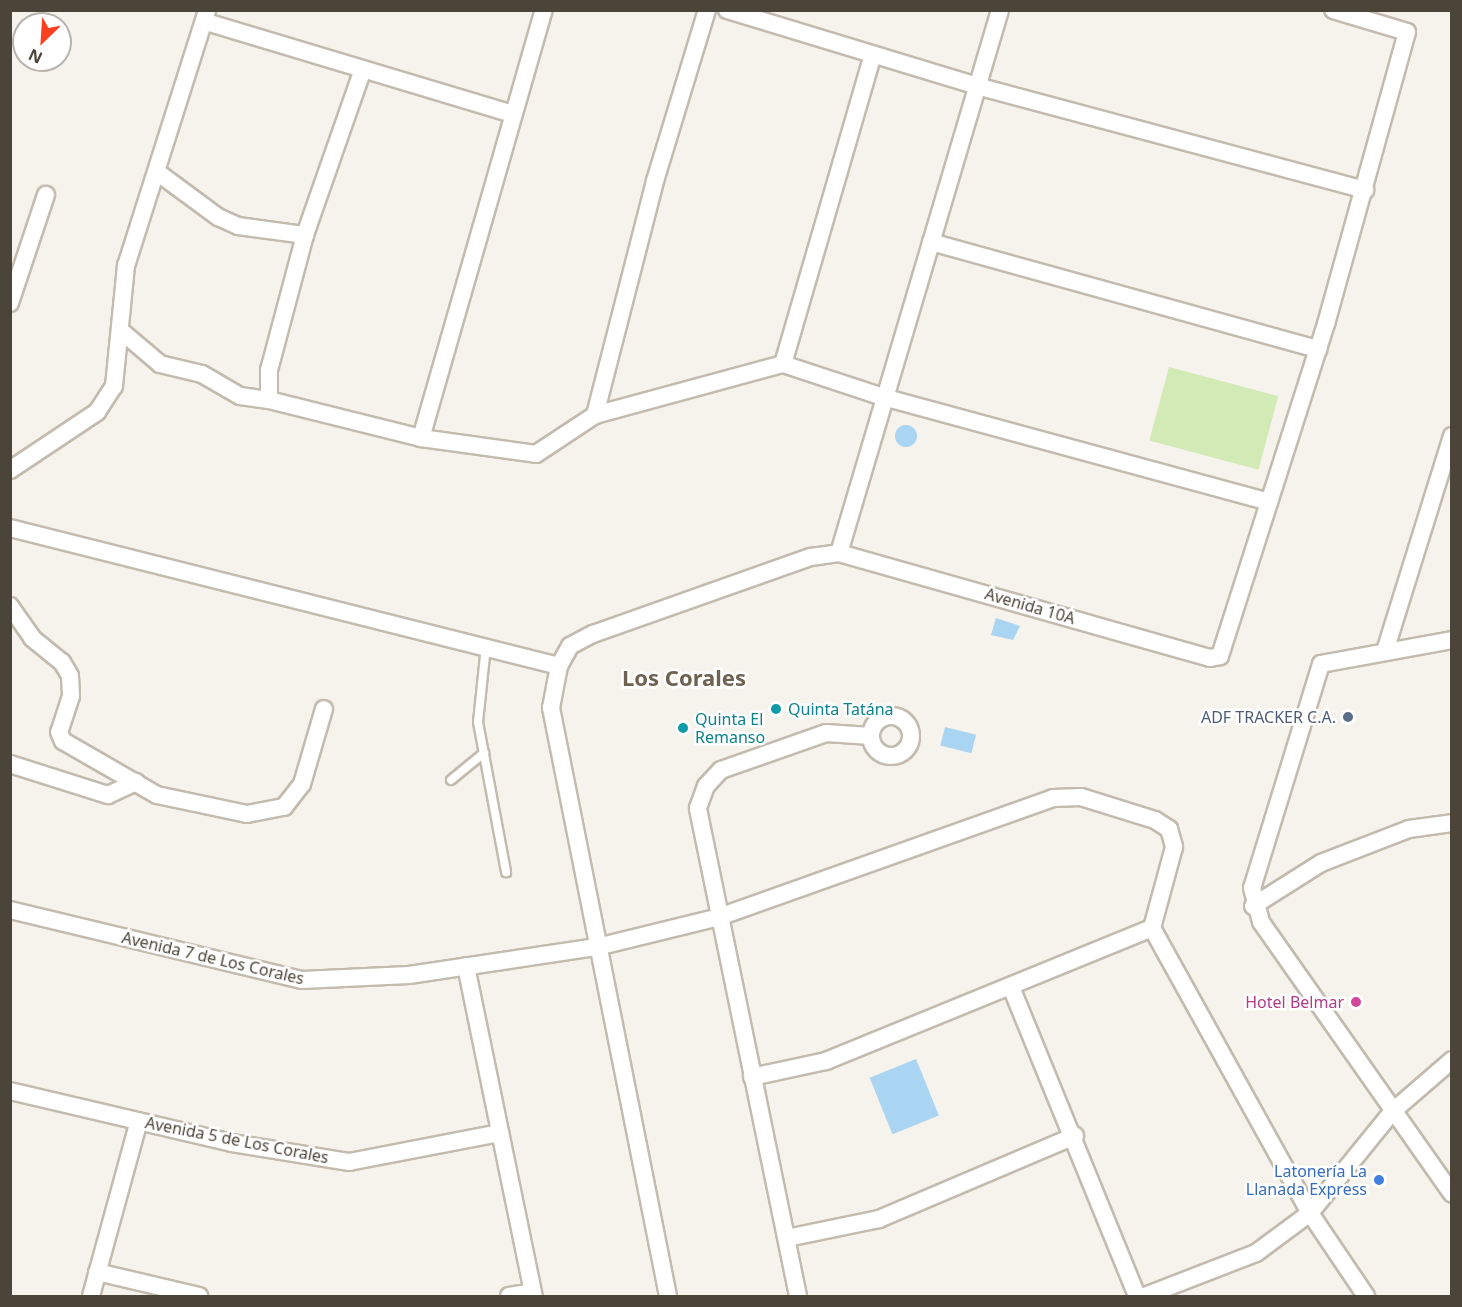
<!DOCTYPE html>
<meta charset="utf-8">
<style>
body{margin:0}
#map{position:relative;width:1462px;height:1307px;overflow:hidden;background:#f6f3ec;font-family:"Noto Sans",sans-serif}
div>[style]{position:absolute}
.green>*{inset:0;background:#d2eab5;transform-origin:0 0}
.water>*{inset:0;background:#a9d4f2;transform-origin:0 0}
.round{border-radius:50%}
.roads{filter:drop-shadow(2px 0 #c2bbae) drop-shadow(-2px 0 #c2bbae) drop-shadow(0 2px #c2bbae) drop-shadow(0 -2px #c2bbae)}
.lane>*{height:8px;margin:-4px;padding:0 4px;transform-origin:4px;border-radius:4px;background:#fff}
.street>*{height:16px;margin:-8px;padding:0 8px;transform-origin:8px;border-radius:8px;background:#fff}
.street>.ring{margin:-8px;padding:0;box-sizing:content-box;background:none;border:16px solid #fff;border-radius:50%}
.dots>*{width:16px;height:16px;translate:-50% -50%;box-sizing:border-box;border:3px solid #fff;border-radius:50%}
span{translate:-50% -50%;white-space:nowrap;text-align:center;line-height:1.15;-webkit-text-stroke:5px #fff;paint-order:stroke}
.street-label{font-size:16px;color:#4b4439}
.culture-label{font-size:16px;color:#0d838f}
.left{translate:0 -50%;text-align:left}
.service-label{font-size:16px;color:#4e5e75}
.right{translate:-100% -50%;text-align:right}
.hotel-label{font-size:16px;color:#b23c85}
.shop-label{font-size:16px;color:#366cbe}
.district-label{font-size:22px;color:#6e6250;font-weight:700}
.frame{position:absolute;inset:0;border:12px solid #4b4439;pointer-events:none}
.north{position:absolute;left:12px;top:12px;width:60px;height:60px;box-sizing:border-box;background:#fff;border:2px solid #b7b4b0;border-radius:50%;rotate:205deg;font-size:16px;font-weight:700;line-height:24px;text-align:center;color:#4b4439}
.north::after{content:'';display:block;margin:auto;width:21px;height:27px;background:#fc3f1d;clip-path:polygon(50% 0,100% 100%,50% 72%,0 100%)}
</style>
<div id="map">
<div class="green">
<div style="left:1169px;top:367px;width:113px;height:76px;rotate:15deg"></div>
</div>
<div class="water">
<div class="round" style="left:895px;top:425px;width:22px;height:22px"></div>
<div style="clip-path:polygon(996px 618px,1020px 626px,1013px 640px,991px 635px)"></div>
<div style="left:945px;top:727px;width:32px;height:19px;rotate:14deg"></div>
<div style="left:916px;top:1059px;width:61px;height:50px;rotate:68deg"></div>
</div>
<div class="roads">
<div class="lane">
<div style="left:486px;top:646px;width:76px;rotate:96deg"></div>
<div style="left:478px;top:722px;width:153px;rotate:79.4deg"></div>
<div style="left:451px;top:780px;width:43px;rotate:-39.3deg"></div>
</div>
<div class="street">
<div style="left:727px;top:10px;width:261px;rotate:16.9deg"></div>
<div style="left:977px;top:86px;width:402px;rotate:15deg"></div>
<div style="left:206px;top:22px;width:320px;rotate:16.7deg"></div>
<div style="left:362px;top:72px;width:173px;rotate:109.3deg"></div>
<div style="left:305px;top:235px;width:140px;rotate:104.9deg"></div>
<div style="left:269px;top:370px;width:30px;rotate:90deg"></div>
<div style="left:269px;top:400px;width:157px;rotate:14deg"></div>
<div style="left:421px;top:438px;width:116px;rotate:7.9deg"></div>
<div style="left:536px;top:454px;width:71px;rotate:-33.5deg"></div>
<div style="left:595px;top:415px;width:195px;rotate:-15.2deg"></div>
<div style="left:783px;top:364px;width:105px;rotate:18.3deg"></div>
<div style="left:883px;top:397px;width:400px;rotate:15.2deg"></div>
<div style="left:157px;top:172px;width:76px;rotate:36.4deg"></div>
<div style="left:218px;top:217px;width:22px;rotate:24deg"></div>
<div style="left:238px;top:226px;width:68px;rotate:7.7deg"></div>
<div style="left:931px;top:242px;width:402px;rotate:15.5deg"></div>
<div style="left:10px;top:303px;width:114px;rotate:-71.6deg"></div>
<div style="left:120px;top:330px;width:52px;rotate:40.4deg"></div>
<div style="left:160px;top:364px;width:43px;rotate:13.4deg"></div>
<div style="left:202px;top:374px;width:44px;rotate:30.1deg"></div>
<div style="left:240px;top:396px;width:29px;rotate:8deg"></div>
<div style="left:783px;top:364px;width:322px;rotate:-73.8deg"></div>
<div style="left:595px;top:415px;width:242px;rotate:-75.6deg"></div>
<div style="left:655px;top:181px;width:179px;rotate:-73.1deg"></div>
<div style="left:421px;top:438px;width:445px;rotate:-74deg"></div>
<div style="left:10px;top:470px;width:105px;rotate:-33.7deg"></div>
<div style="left:97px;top:412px;width:31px;rotate:-57deg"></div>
<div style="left:114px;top:386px;width:121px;rotate:-84.3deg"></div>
<div style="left:126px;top:266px;width:269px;rotate:-72.4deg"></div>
<div style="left:10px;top:528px;width:566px;rotate:14.11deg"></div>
<div style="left:839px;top:553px;width:566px;rotate:-73.48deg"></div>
<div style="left:10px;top:606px;width:39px;rotate:55deg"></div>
<div style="left:32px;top:638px;width:38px;rotate:39deg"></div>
<div style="left:62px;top:662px;width:16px;rotate:60deg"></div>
<div style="left:70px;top:676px;width:20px;rotate:87deg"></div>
<div style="left:71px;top:696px;width:38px;rotate:108deg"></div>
<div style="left:59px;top:732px;width:10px;rotate:66deg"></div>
<div style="left:63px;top:741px;width:108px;rotate:29.9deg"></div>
<div style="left:157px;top:795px;width:92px;rotate:11.9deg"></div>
<div style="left:247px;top:814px;width:38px;rotate:-11deg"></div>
<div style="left:284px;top:807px;width:29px;rotate:-52deg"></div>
<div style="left:302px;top:784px;width:78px;rotate:-73.7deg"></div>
<div style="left:1452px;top:640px;width:133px;rotate:169.6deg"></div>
<div style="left:1321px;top:664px;width:234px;rotate:107.1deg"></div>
<div style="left:1252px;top:888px;width:35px;rotate:75deg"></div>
<div style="left:1261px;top:922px;width:332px;rotate:54.9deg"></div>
<div style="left:1386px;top:648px;width:222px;rotate:-72.7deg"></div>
<div class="ring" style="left:871px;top:716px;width:24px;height:24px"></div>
<div style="left:10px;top:764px;width:103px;rotate:17.6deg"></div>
<div style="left:108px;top:795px;width:31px;rotate:-25deg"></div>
<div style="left:1253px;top:906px;width:80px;rotate:-32.3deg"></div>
<div style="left:1321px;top:863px;width:94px;rotate:-21.1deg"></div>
<div style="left:1409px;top:829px;width:43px;rotate:-7.9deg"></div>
<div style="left:10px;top:910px;width:300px;rotate:13.5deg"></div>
<div style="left:302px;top:980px;width:107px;rotate:-2.7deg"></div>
<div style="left:409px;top:975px;width:190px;rotate:-8.5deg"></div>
<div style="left:597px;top:947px;width:126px;rotate:-13.8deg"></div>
<div style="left:719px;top:917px;width:355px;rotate:-19.6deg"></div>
<div style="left:1053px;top:798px;width:28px;rotate:-2deg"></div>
<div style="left:1081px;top:797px;width:77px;rotate:17.3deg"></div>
<div style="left:1155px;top:820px;width:17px;rotate:33deg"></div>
<div style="left:1169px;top:829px;width:19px;rotate:74deg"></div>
<div style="left:1174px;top:847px;width:84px;rotate:105.2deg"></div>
<div style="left:1152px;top:928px;width:326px;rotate:61deg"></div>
<div style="left:1310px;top:1213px;width:100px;rotate:56deg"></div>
<div style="left:466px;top:966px;width:337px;rotate:78.4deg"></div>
<div style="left:1011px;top:987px;width:334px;rotate:67.8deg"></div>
<div style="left:752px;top:1077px;width:76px;rotate:-12.2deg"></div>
<div style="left:826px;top:1061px;width:352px;rotate:-22.2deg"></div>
<div style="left:10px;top:1091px;width:228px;rotate:13.2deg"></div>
<div style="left:232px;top:1143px;width:119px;rotate:9.2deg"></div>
<div style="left:349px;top:1162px;width:154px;rotate:-10.9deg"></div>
<div style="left:787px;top:1238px;width:94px;rotate:-11.7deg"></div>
<div style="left:879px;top:1219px;width:213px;rotate:-23deg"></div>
<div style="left:97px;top:1272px;width:105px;rotate:13.2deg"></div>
<div style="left:91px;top:1296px;width:181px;rotate:-74.7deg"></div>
<div style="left:509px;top:1296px;width:24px;rotate:-9deg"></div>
<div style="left:668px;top:1296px;width:600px;rotate:-101.25deg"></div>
<div style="left:551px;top:708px;width:43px;rotate:-79.2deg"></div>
<div style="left:559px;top:666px;width:23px;rotate:-61deg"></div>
<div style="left:570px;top:646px;width:26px;rotate:-28deg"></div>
<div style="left:593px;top:634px;width:231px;rotate:-19.5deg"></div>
<div style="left:811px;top:557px;width:28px;rotate:-8deg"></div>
<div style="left:839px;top:553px;width:386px;rotate:15.8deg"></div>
<div style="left:1210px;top:658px;width:10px;rotate:-11deg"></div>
<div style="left:1220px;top:656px;width:349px;rotate:-72.3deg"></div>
<div style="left:1326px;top:324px;width:303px;rotate:-74.5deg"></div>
<div style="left:1407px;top:32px;width:77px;rotate:-163.4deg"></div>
<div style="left:798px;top:1296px;width:498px;rotate:-101.6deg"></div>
<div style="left:698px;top:808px;width:23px;rotate:-70deg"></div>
<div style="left:706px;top:786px;width:22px;rotate:-47deg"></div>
<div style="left:721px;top:770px;width:111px;rotate:-19.4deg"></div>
<div style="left:826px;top:733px;width:45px;rotate:3.8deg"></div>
<div style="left:1145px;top:1296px;width:119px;rotate:-21.2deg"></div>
<div style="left:1256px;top:1253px;width:67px;rotate:-36.5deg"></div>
<div style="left:1310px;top:1213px;width:132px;rotate:-50.9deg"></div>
<div style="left:1393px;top:1111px;width:78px;rotate:-40.8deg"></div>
</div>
</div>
<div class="dots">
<div style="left:776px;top:709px;background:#0f9aa8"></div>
<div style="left:1348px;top:717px;background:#5c6f8a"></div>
<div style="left:683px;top:728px;background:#0f9aa8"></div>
<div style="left:1356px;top:1002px;background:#d1479c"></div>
<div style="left:1379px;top:1180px;background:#3f7fe0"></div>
</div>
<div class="street-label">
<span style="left:1030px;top:606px;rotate:16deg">Avenida 10A</span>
<span style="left:213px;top:958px;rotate:13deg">Avenida 7 de Los Corales</span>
<span style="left:237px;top:1140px;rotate:11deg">Avenida 5 de Los Corales</span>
</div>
<div class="culture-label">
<span class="left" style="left:788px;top:709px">Quinta Tatána</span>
<span class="left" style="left:695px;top:728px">Quinta El<br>Remanso</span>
</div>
<div class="service-label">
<span class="right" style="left:1336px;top:717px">ADF TRACKER C.A.</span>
</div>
<div class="hotel-label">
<span class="right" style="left:1344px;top:1002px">Hotel Belmar</span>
</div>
<div class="shop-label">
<span class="right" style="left:1367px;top:1180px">Latonería La<br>Llanada Express</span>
</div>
<div class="district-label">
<span style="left:684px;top:678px">Los Corales</span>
</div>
<div class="frame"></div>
<div class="north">N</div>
</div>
